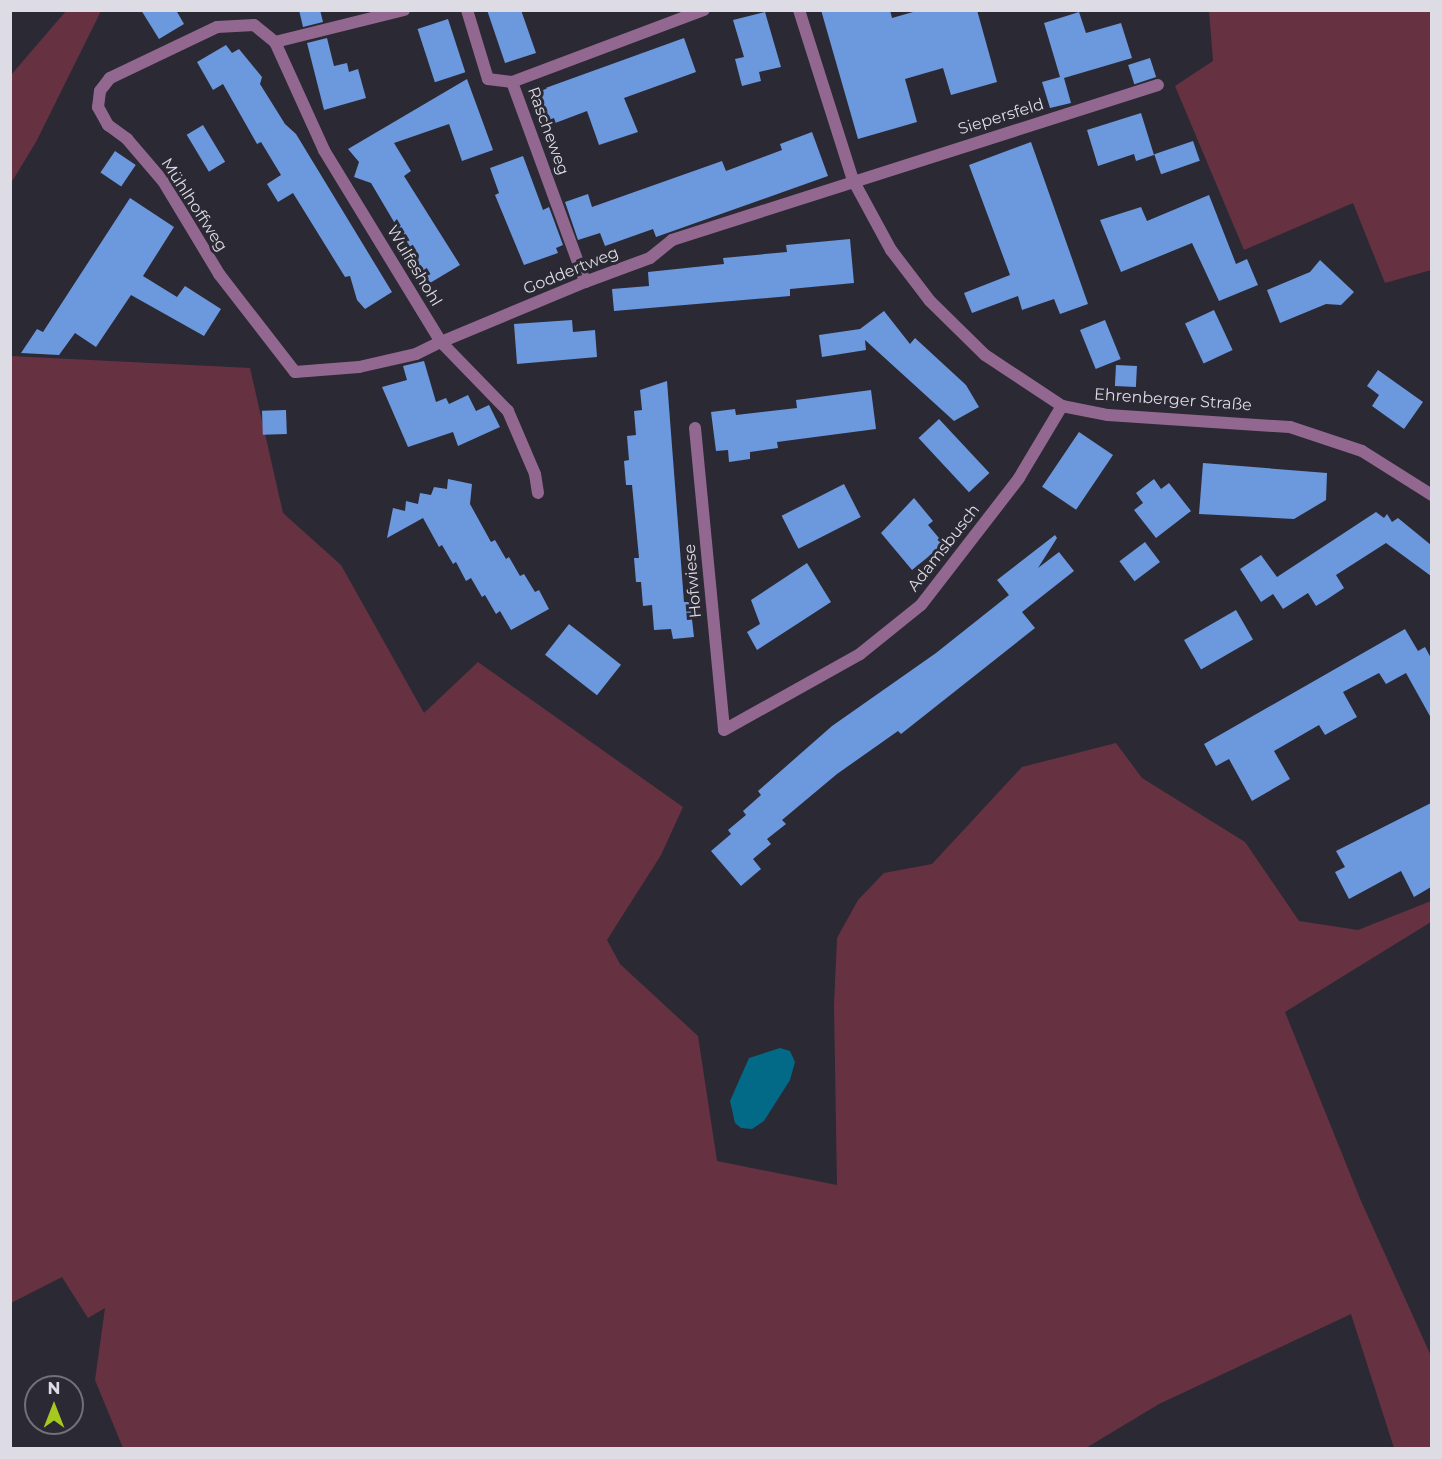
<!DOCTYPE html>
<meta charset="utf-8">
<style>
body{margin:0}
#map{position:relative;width:1442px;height:1459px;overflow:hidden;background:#2b2934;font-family:Montserrat,sans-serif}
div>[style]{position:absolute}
.green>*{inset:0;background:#663241}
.water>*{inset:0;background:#026a87}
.building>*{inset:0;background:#6c98de;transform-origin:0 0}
.street>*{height:12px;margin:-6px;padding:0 6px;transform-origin:6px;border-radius:6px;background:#936890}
span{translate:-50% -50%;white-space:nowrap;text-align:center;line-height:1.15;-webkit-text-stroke:6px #2b2934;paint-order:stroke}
.street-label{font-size:16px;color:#dddbe3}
.frame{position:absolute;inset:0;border:12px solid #dddbe3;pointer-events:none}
.north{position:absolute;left:24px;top:1375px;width:60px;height:60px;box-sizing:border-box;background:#2b2934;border:2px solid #72707a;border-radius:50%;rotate:0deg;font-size:16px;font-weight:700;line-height:24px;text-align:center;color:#dddbe3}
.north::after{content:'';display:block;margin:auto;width:21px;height:27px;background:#a7c81f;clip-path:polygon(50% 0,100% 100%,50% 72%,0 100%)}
</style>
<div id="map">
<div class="green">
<div style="clip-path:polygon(66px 11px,101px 11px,36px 142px,11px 183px,11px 75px)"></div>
<div style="clip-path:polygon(1209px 11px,1431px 11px,1431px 270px,1385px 283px,1353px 203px,1244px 250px,1175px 86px,1213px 61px)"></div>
<div style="clip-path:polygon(11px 356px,250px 368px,283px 513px,341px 565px,424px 713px,478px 662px,683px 807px,661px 855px,607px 940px,620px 964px,698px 1036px,717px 1161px,837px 1185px,834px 1005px,837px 938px,858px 900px,884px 873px,932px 864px,1022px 767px,1116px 743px,1142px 778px,1245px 842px,1299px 921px,1358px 930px,1431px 901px,1431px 922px,1285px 1012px,1361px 1201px,1431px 1356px,1431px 1448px,1394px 1448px,1351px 1314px,1159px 1404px,1086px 1448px,123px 1448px,95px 1380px,105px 1308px,88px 1318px,62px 1277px,11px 1303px)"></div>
</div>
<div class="water">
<div style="clip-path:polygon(780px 1048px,790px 1051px,795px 1062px,790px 1080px,764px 1121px,752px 1129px,741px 1128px,735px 1123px,730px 1101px,749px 1058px)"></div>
</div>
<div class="building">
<div style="clip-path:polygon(141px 10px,176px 10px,184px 24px,159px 39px)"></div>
<div style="clip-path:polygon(299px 10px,320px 10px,323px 22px,303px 27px)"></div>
<div style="clip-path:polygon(487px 10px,521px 10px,536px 53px,505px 63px)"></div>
<div style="clip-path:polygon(821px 10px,890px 10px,892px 18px,920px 10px,977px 10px,997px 82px,951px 95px,943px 68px,905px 79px,917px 122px,858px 139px)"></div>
<div style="clip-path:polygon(765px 12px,781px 67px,759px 72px,761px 81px,742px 86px,735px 59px,744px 57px,733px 20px)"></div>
<div style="clip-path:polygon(1079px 12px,1086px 33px,1121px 23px,1132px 58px,1064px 78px,1071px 103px,1050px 108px,1042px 82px,1060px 77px,1044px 23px)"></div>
<div style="left:448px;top:19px;width:56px;height:32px;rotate:72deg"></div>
<div style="clip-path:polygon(327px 38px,334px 66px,347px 63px,349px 72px,358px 69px,366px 98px,324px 110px,307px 43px)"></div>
<div style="clip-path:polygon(684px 38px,696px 72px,624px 98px,638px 132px,599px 145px,587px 111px,542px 128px,529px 94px)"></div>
<div style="clip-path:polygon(226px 45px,232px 53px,239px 49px,262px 77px,260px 84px,285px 124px,296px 134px,392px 292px,365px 309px,357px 300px,350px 276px,345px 277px,293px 193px,278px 202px,267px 184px,281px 175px,261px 142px,257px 144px,223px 84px,213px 90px,197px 62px)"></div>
<div style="left:1150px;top:58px;width:20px;height:23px;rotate:72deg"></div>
<div style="clip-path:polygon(467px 79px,493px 150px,462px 161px,449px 124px,394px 143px,411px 171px,404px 176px,460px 265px,430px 283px,371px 183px,354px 177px,359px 162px,348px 149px)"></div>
<div style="clip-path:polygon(1141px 113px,1154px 155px,1136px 161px,1134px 154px,1098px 166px,1087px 130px)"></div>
<div style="left:203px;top:125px;width:43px;height:19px;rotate:59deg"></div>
<div style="clip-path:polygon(812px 132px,828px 176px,656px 237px,653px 229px,605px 246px,600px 233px,578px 240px,565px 202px,588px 194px,592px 207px,722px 161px,726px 171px,782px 150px,780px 144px)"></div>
<div style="left:1193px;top:141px;width:21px;height:41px;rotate:71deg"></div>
<div style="clip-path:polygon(1031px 142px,1088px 304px,1060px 314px,1054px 299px,1022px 310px,1018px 296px,972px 313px,964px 293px,1010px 275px,969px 165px)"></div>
<div style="left:115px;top:151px;width:25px;height:26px;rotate:34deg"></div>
<div style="clip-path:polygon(523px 156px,543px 210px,549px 207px,563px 245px,556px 248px,558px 253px,524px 265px,495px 195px,499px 193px,490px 168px)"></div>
<div style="clip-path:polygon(1209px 195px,1236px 264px,1247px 259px,1258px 285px,1219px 301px,1192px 243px,1121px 272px,1100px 220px,1141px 207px,1147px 221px)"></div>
<div style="clip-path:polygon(130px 198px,174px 227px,143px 276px,177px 297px,185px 286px,221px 309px,204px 336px,131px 295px,96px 347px,75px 333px,59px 355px,21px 353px,37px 329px,43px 332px)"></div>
<div style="clip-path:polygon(850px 239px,854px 283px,790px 289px,790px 296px,614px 311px,612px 289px,649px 286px,648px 272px,724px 264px,723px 258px,787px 252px,786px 245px)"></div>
<div style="clip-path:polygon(1320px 260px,1354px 292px,1341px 305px,1326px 304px,1280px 323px,1267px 290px,1310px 272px)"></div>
<div style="left:1214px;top:310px;width:44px;height:32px;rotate:65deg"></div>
<div style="clip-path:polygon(884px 311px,910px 344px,915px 338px,966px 385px,979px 407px,954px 421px,865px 340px,866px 350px,822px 357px,819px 335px,860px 329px)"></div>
<div style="clip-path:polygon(572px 320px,573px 332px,595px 330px,597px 357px,517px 364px,514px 324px)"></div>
<div style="left:1105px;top:320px;width:42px;height:27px;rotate:68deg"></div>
<div style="clip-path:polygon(424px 361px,436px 402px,446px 398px,449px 404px,468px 395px,476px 411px,489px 405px,500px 427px,458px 446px,453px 432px,408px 447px,382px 387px,407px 380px,403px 366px)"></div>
<div style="left:1116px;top:365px;width:21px;height:21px;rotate:3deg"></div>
<div style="clip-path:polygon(1378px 370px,1423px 402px,1404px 429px,1372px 406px,1379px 395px,1367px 386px)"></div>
<div style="clip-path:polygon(667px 381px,684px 602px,690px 602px,694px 637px,673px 639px,671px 629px,654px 630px,652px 605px,643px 606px,641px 582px,636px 582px,634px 558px,639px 558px,632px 485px,626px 485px,624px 461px,629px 460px,627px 436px,636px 435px,634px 411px,642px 410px,640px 390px)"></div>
<div style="clip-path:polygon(871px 390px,876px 429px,777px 442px,778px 448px,750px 452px,750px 459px,729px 462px,728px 450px,716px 451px,711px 412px,735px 409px,736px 415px,797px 408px,796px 400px)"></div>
<div style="left:286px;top:410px;width:24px;height:24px;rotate:88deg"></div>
<div style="left:939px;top:419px;width:74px;height:28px;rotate:47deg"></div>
<div style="left:1079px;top:432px;width:41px;height:66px;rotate:34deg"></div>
<div style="clip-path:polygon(1203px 463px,1327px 473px,1326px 500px,1294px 519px,1199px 514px)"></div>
<div style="clip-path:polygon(448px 479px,472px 484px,470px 504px,491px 542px,495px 540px,506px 559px,509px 557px,520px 576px,524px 574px,535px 592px,539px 590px,549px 609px,511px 630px,500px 611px,496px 614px,485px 595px,482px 597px,471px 578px,466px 581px,456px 562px,453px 564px,442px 545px,439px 547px,423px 518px,387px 538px,393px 508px,405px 511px,406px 501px,418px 504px,420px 493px,431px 495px,434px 487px,447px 489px)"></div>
<div style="clip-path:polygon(1154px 479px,1161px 489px,1169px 483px,1191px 511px,1156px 538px,1134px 510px,1143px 503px,1136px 493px)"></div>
<div style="left:844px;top:484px;width:37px;height:70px;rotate:63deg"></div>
<div style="clip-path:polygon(914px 498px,933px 521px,928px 525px,944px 544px,912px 570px,881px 533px)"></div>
<div style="clip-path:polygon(1376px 512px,1384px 518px,1387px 514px,1392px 522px,1398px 518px,1431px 545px,1431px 576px,1386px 543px,1336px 575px,1344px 588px,1326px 600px,1316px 606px,1308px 593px,1283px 609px,1273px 594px,1261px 602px,1240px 569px,1261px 555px,1277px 577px)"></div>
<div style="clip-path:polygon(1055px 535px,1057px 538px,1038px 568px,1059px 552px,1074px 571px,1022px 612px,1035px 628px,901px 734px,898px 731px,837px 774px,782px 820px,786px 824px,767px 839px,771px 844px,753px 859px,761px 869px,741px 886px,711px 851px,731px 834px,728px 830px,746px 815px,743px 811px,761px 795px,758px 791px,832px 726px,936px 653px,1009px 595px,997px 580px)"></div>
<div style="left:1145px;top:542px;width:25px;height:32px;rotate:53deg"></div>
<div style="clip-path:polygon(807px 563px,831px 602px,757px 650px,747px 632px,760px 624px,751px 600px)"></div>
<div style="left:1236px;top:610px;width:34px;height:60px;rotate:60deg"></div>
<div style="left:569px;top:624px;width:66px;height:39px;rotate:38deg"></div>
<div style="clip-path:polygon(1405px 629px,1418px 651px,1425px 647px,1431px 658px,1431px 718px,1406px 673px,1386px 684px,1379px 673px,1343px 692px,1357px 717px,1325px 735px,1319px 725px,1274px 751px,1290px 779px,1252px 801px,1229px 759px,1216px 766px,1204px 744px)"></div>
<div style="clip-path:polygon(1431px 803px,1431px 887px,1414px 897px,1401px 871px,1349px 899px,1335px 872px,1345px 867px,1336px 851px)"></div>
</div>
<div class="street">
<div style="left:467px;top:10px;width:72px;rotate:73.1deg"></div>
<div style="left:488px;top:79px;width:24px;rotate:7deg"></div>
<div style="left:512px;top:82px;width:213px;rotate:69.9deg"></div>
<div style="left:799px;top:10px;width:178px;rotate:72.4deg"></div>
<div style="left:853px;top:180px;width:80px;rotate:61.5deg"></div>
<div style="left:891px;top:250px;width:64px;rotate:52.6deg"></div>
<div style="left:930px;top:301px;width:77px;rotate:44.5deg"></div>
<div style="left:985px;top:355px;width:92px;rotate:33.5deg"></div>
<div style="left:1062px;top:406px;width:47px;rotate:11.1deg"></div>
<div style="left:1108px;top:415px;width:182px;rotate:3.8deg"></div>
<div style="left:1290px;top:427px;width:76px;rotate:18.4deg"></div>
<div style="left:1362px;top:451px;width:83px;rotate:32.2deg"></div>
<div style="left:275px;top:42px;width:133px;rotate:-13.9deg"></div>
<div style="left:512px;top:82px;width:205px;rotate:-20.6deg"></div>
<div style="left:695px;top:428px;width:303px;rotate:84.5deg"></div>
<div style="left:724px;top:730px;width:156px;rotate:-29.2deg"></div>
<div style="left:860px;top:654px;width:78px;rotate:-38.8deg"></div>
<div style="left:921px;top:605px;width:160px;rotate:-52.3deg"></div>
<div style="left:1019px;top:478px;width:84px;rotate:-59.2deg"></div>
<div style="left:538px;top:493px;width:19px;rotate:-99deg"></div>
<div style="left:535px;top:474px;width:69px;rotate:-113.2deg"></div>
<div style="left:508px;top:411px;width:96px;rotate:-134.2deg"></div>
<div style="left:441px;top:342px;width:225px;rotate:-121.4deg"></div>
<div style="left:324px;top:150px;width:119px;rotate:-114.4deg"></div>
<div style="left:275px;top:42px;width:27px;rotate:-141deg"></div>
<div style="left:254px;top:25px;width:37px;rotate:177deg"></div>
<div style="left:217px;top:27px;width:119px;rotate:154.5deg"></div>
<div style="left:110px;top:78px;width:16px;rotate:128deg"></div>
<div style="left:100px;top:91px;width:16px;rotate:97deg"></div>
<div style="left:98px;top:107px;width:21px;rotate:61deg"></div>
<div style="left:108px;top:125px;width:24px;rotate:36deg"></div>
<div style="left:127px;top:139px;width:55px;rotate:49.4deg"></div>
<div style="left:163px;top:181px;width:109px;rotate:58.9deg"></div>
<div style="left:219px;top:274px;width:124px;rotate:52.2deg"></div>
<div style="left:295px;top:372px;width:64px;rotate:-4.5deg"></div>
<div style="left:359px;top:367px;width:58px;rotate:-12.8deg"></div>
<div style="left:416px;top:354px;width:28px;rotate:-26deg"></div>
<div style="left:441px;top:342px;width:156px;rotate:-22.6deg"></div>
<div style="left:585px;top:282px;width:69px;rotate:-20.3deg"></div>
<div style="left:650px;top:258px;width:28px;rotate:-39deg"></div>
<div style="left:672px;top:240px;width:510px;rotate:-17.69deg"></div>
</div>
<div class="street-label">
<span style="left:1001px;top:117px;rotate:-17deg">Siepersfeld</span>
<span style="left:548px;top:131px;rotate:70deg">Rascheweg</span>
<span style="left:194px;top:205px;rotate:57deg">Mühlhoffweg</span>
<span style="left:414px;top:266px;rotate:59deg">Wulfeshohl</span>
<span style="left:571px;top:271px;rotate:-22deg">Goddertweg</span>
<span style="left:1173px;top:400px;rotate:4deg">Ehrenberger Straße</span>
<span style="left:944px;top:548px;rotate:-52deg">Adamsbusch</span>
<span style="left:693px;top:581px;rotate:-95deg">Hofwiese</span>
</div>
<div class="frame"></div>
<div class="north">N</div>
</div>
